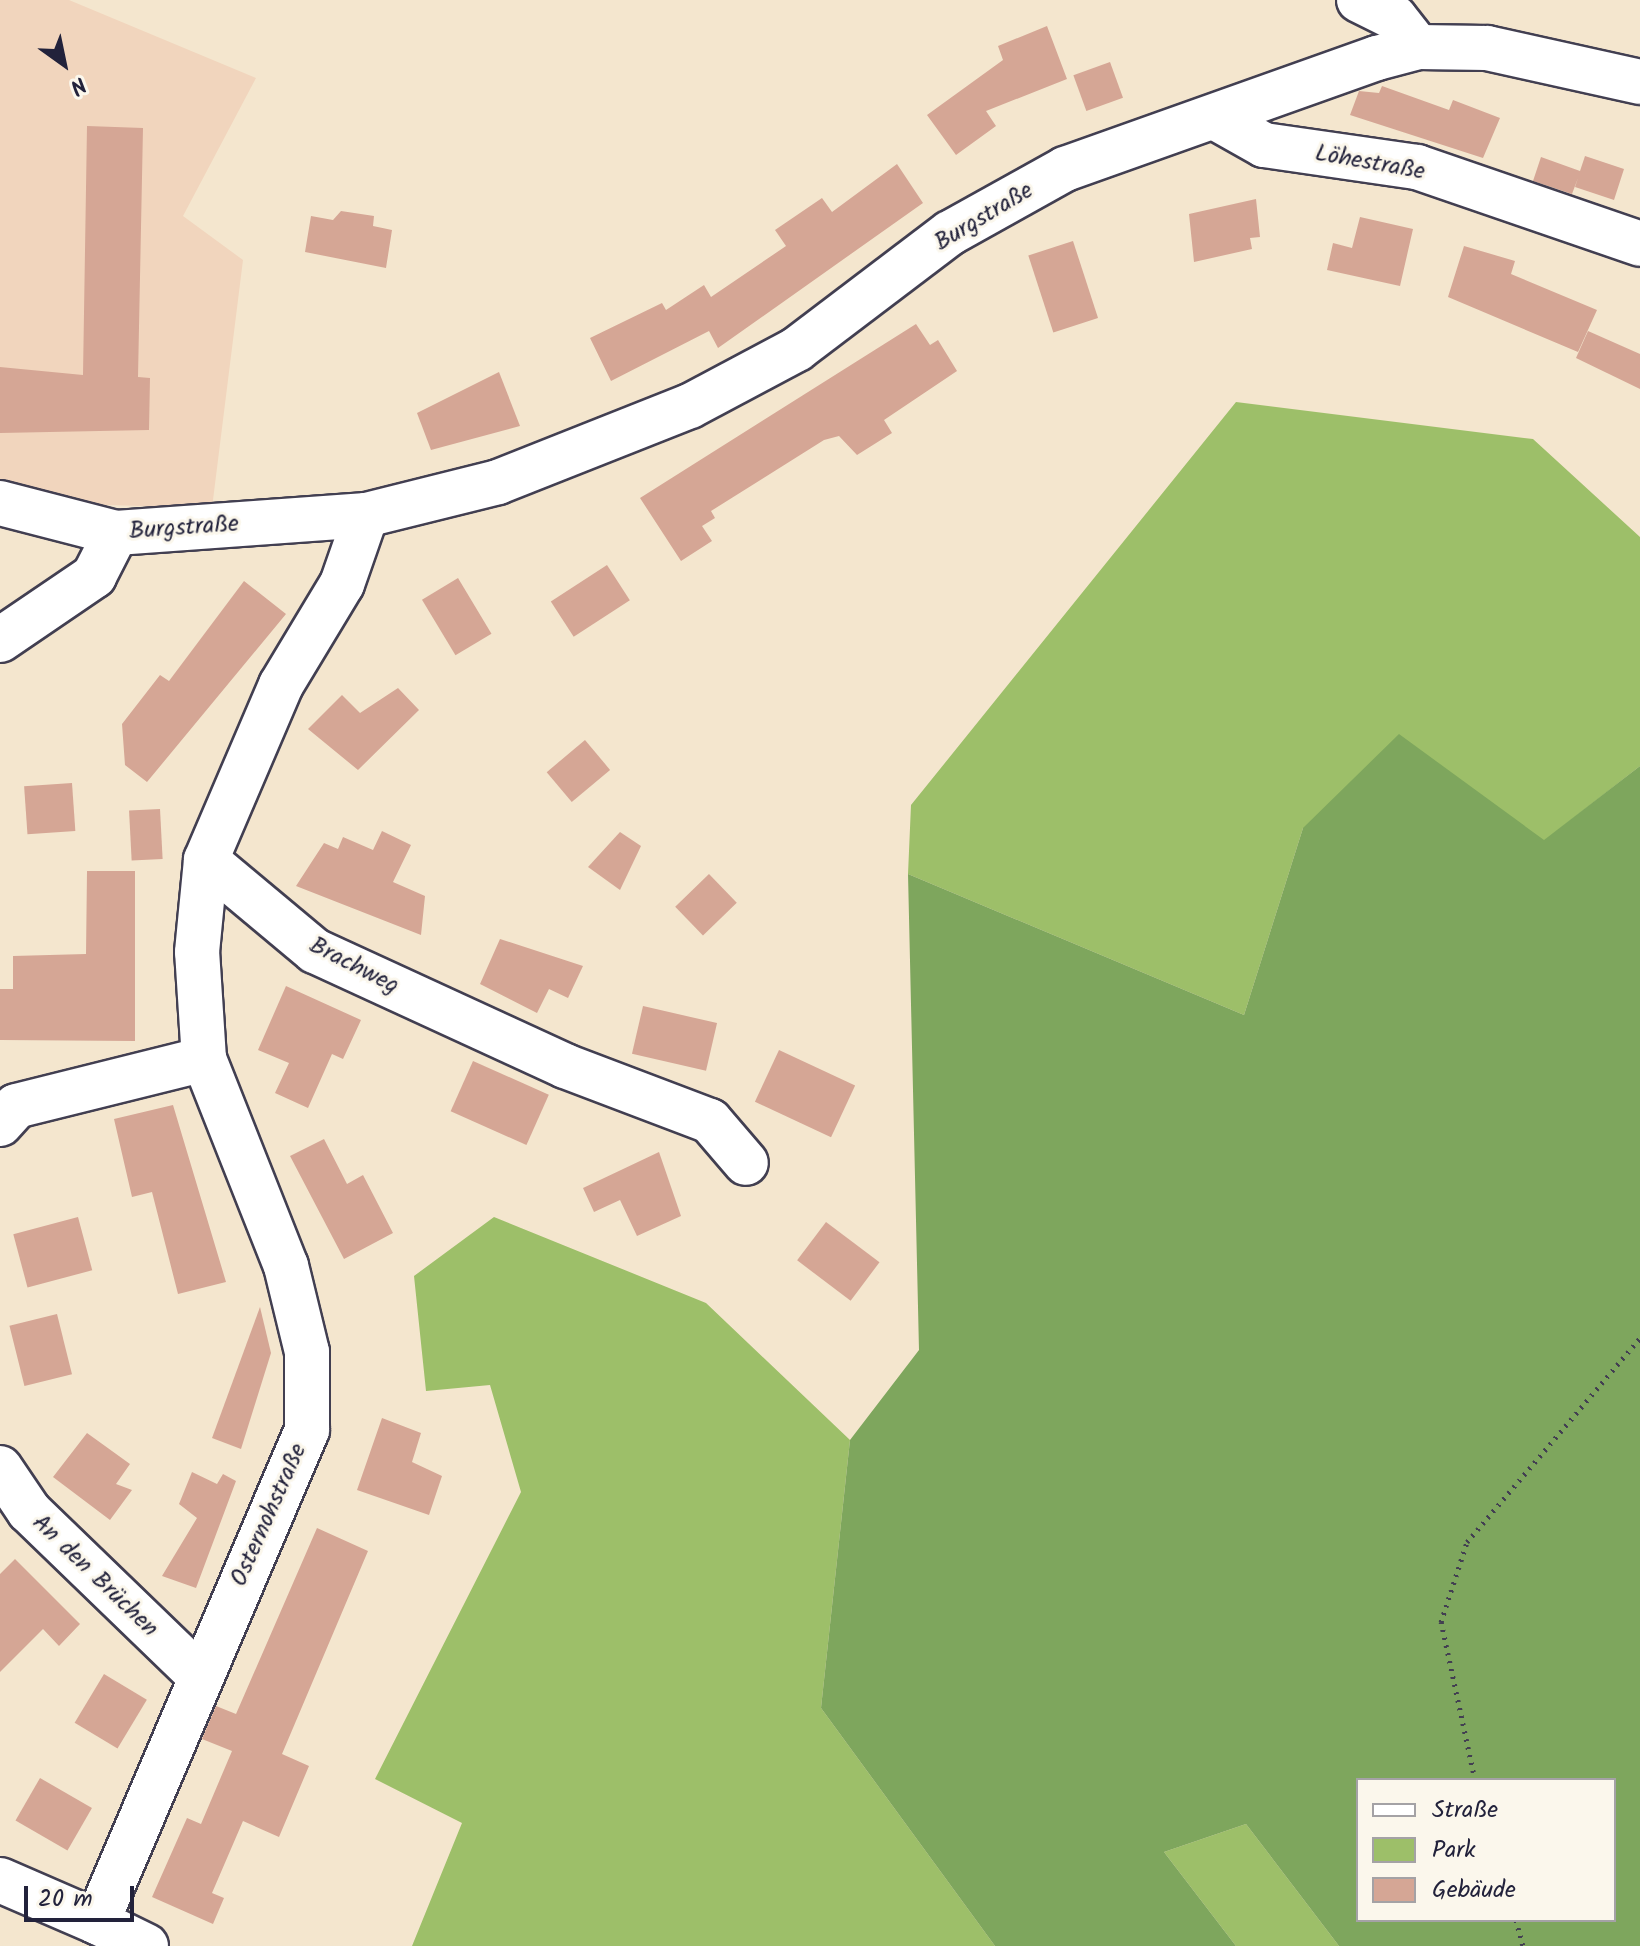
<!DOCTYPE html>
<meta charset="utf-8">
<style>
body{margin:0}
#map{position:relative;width:1640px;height:1946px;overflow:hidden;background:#f4e6ce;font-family:Kalam,sans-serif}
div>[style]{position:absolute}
.built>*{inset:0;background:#f1d5bd}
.green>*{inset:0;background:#9dbf69}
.forest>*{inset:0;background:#7ea65d}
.building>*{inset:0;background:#d5a695;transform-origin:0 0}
.path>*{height:5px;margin-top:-2.5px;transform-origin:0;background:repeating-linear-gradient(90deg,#423f51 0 2px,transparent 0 8px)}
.roads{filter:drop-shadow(2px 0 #423f51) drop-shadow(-2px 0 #423f51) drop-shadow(0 2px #423f51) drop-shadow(0 -2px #423f51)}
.minor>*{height:44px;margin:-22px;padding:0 22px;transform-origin:22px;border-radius:22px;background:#fff}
span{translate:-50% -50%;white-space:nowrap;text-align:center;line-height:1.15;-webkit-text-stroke:6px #fbf7ec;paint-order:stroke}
.street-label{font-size:24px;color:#22223b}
.legend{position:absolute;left:1356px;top:1778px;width:260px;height:144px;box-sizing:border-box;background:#fbf7ec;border:2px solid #a4a2a5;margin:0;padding:10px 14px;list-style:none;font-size:24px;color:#22223b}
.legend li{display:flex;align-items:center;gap:16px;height:40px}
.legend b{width:40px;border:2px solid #a4a2a5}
.north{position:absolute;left:24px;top:24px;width:80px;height:80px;-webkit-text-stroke:6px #fbf7ec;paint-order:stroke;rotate:147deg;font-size:22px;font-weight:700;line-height:32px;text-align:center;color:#22223b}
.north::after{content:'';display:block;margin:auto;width:28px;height:36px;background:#22223b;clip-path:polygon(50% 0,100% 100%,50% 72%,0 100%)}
.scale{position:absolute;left:24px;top:1886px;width:110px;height:36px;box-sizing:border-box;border:4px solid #22223b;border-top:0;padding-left:10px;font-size:24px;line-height:28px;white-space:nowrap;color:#22223b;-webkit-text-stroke:6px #fbf7ec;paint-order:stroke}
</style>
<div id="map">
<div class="built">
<div style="clip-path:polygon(0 0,69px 0,256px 78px,183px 216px,243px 260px,212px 508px,72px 504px,0 485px)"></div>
</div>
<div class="green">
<div style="clip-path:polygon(1236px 402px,1533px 439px,1640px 537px,1640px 766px,1544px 841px,1303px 828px,1244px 1015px,908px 874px,911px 805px)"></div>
<div style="clip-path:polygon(494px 1217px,706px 1303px,850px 1440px,821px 1708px,995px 1946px,412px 1946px,462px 1823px,375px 1779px,521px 1492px,490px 1385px,426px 1391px,414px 1276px)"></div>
<div style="clip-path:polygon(1246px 1824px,1339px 1946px,1236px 1946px,1164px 1852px)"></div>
</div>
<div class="forest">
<div style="clip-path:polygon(evenodd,1399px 734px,1544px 840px,1640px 766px,1640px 1946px,1339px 1946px,1246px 1824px,1164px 1852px,1236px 1946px,995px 1946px,821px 1708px,850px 1440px,919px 1350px,908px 874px,1244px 1015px,1303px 828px,1399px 734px,1614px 1780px,1614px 1920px,1358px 1920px,1358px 1780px,1614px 1780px)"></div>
</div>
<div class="building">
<div style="clip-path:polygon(1047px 26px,1067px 79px,986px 111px,996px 126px,956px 155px,927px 115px,1003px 60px,998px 46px)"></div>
<div style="left:1110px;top:62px;width:38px;height:39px;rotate:70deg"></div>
<div style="clip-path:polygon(1382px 86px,1449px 110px,1453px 100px,1500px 118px,1483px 158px,1350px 115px,1359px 91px,1379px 93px)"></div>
<div style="clip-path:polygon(87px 126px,143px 128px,138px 377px,150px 378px,149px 430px,0 433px,0 367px,83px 375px)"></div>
<div style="clip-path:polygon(1585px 156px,1624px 169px,1614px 200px,1575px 187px,1578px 178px,1572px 194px,1533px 181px,1541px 157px,1580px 171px)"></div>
<div style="clip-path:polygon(897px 164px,923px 203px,718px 348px,709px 331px,611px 381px,590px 338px,662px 303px,666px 310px,704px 285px,711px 297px,786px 246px,775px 230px,822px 198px,832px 212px)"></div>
<div style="clip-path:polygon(1256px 199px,1260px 237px,1250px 238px,1252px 249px,1194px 262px,1189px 214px)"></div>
<div style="clip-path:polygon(341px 211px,374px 216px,373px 226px,392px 230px,386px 268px,305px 252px,311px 216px,333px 220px)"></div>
<div style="clip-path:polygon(1360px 217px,1413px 229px,1400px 286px,1327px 270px,1333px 243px,1352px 248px)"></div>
<div style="left:1073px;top:241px;width:81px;height:47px;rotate:72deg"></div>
<div style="clip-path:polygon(1464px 246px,1515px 261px,1511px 274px,1597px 310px,1578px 352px,1448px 297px)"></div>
<div style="clip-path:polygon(916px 324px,930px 345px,938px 340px,957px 371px,884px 420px,892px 433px,857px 455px,839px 436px,824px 440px,711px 511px,715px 518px,702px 526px,712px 541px,681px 561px,640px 498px)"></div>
<div style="clip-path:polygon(1588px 331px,1640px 354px,1640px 389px,1576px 358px)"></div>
<div style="clip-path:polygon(499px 372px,520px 426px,431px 450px,417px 413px)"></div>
<div style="left:607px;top:565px;width:42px;height:67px;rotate:57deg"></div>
<div style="left:458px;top:578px;width:65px;height:42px;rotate:59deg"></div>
<div style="clip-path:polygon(244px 581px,286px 614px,147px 782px,125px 765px,122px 724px,160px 675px,169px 681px)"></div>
<div style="clip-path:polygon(398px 688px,419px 710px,358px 770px,308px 729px,342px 695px,360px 713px)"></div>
<div style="left:585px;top:740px;width:39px;height:50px;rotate:50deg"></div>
<div style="left:72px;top:783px;width:48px;height:48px;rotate:86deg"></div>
<div style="left:160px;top:809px;width:50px;height:31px;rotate:87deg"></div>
<div style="clip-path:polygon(382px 831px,411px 845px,393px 882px,425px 896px,421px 935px,296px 886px,324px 843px,338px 849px,343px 837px,373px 850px)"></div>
<div style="clip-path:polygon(620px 832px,641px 846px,620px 890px,588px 867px)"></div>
<div style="clip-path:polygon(87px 871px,135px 871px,135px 1041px,0 1040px,0 989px,13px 989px,13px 956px,86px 954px)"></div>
<div style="left:709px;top:874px;width:40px;height:47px;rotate:46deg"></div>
<div style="clip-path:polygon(500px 939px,583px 966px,568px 998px,549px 989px,537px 1013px,480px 984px)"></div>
<div style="clip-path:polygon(286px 986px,361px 1020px,343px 1059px,332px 1054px,308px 1108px,275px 1093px,289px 1063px,258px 1050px)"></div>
<div style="left:643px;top:1006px;width:76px;height:49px;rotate:13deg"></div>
<div style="left:779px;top:1050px;width:84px;height:57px;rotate:25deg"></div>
<div style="left:473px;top:1061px;width:83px;height:55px;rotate:24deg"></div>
<div style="clip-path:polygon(173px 1105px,226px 1282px,178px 1294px,152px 1192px,132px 1197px,114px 1119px)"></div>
<div style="clip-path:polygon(324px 1139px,347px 1184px,363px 1175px,393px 1233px,344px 1259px,290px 1156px)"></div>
<div style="clip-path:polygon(659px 1152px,681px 1216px,637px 1236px,620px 1200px,594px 1212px,583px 1188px)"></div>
<div style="left:78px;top:1217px;width:55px;height:67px;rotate:75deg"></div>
<div style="left:826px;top:1222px;width:67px;height:48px;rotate:37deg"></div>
<div style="clip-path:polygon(260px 1307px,271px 1353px,241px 1449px,212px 1438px)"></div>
<div style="left:57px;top:1314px;width:62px;height:49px;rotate:76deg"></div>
<div style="clip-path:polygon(382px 1418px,421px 1433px,412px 1462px,442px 1476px,429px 1515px,357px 1490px)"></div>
<div style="clip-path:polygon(87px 1433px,130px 1464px,116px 1484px,132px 1490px,110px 1520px,53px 1477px)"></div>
<div style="clip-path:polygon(192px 1472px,217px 1484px,223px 1474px,236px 1481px,196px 1588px,162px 1576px,197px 1518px,179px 1504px)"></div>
<div style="clip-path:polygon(317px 1528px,368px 1551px,282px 1754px,309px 1766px,279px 1837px,243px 1821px,212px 1893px,224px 1898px,213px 1924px,152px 1897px,187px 1818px,201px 1824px,232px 1751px,202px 1739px,216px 1706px,236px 1714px)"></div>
<div style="clip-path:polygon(15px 1559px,80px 1624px,59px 1646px,43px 1629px,0 1672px,0 1574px)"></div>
<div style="left:104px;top:1674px;width:50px;height:57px;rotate:31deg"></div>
<div style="left:40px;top:1778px;width:60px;height:49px;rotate:30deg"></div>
</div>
<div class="path">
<div style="left:1475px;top:1780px;width:162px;rotate:-102.1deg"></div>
<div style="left:1441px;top:1622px;width:84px;rotate:-72deg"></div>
<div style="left:1467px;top:1542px;width:267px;rotate:-49.7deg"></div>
<div style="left:1516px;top:1920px;width:27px;rotate:75deg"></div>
</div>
<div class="roads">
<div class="minor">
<div style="left:1359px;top:0;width:40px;rotate:26.6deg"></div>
<div style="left:1395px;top:18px;width:37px;rotate:52deg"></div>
<div style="left:1218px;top:119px;width:53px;rotate:29.5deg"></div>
<div style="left:1264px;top:145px;width:155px;rotate:8.2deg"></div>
<div style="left:1417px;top:167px;width:236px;rotate:19deg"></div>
<div style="left:0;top:503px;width:120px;rotate:14.5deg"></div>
<div style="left:0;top:640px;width:114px;rotate:-34.2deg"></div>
<div style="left:94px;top:576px;width:48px;rotate:-62.9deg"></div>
<div style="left:116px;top:533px;width:251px;rotate:-4.1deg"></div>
<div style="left:366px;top:515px;width:136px;rotate:-14deg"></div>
<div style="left:498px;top:482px;width:206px;rotate:-21.6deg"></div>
<div style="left:690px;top:406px;width:121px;rotate:-28deg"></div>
<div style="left:797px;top:349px;width:192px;rotate:-37.2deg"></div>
<div style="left:950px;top:233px;width:132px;rotate:-29.1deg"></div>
<div style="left:1065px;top:169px;width:331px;rotate:-19.6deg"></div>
<div style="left:1377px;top:58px;width:42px;rotate:-15deg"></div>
<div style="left:1418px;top:47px;width:69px;rotate:0.8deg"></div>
<div style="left:1487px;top:48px;width:157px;rotate:12.5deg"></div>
<div style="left:206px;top:860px;width:142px;rotate:39.9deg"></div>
<div style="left:315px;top:951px;width:275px;rotate:24.7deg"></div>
<div style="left:565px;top:1066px;width:155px;rotate:20.8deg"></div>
<div style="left:710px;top:1121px;width:55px;rotate:49.4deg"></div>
<div style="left:0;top:1124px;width:24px;rotate:-48deg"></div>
<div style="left:16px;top:1106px;width:194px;rotate:-14deg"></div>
<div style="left:0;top:1468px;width:52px;rotate:56deg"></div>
<div style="left:29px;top:1511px;width:238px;rotate:44deg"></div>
<div style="left:0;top:1880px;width:106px;rotate:23.4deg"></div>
<div style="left:146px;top:1946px;width:55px;rotate:-153.9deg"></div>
<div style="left:97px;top:1922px;width:535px;rotate:-66.89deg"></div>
<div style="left:307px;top:1430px;width:78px;rotate:-90deg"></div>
<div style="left:307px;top:1352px;width:89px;rotate:-103.7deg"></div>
<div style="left:286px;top:1266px;width:223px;rotate:-111.6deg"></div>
<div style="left:204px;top:1059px;width:107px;rotate:-93.7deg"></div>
<div style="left:197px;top:952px;width:92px;rotate:-84.4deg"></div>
<div style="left:206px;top:860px;width:190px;rotate:-66.8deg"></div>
<div style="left:281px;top:685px;width:118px;rotate:-58.9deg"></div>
<div style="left:342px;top:584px;width:73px;rotate:-70.8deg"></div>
</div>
</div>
<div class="street-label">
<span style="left:1370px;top:163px;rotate:10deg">Löhestraße</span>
<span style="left:984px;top:217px;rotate:-31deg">Burgstraße</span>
<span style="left:184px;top:528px;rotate:-4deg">Burgstraße</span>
<span style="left:354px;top:966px;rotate:27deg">Brachweg</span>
<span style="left:269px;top:1515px;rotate:-66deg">Osternohstraße</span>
<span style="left:95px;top:1576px;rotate:44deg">An den Brüchen</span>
</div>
<ul class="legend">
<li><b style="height:10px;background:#fff"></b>Straße</li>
<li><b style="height:22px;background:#9dbf69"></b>Park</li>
<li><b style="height:22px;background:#d5a695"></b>Gebäude</li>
</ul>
<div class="north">N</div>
<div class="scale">20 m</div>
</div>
